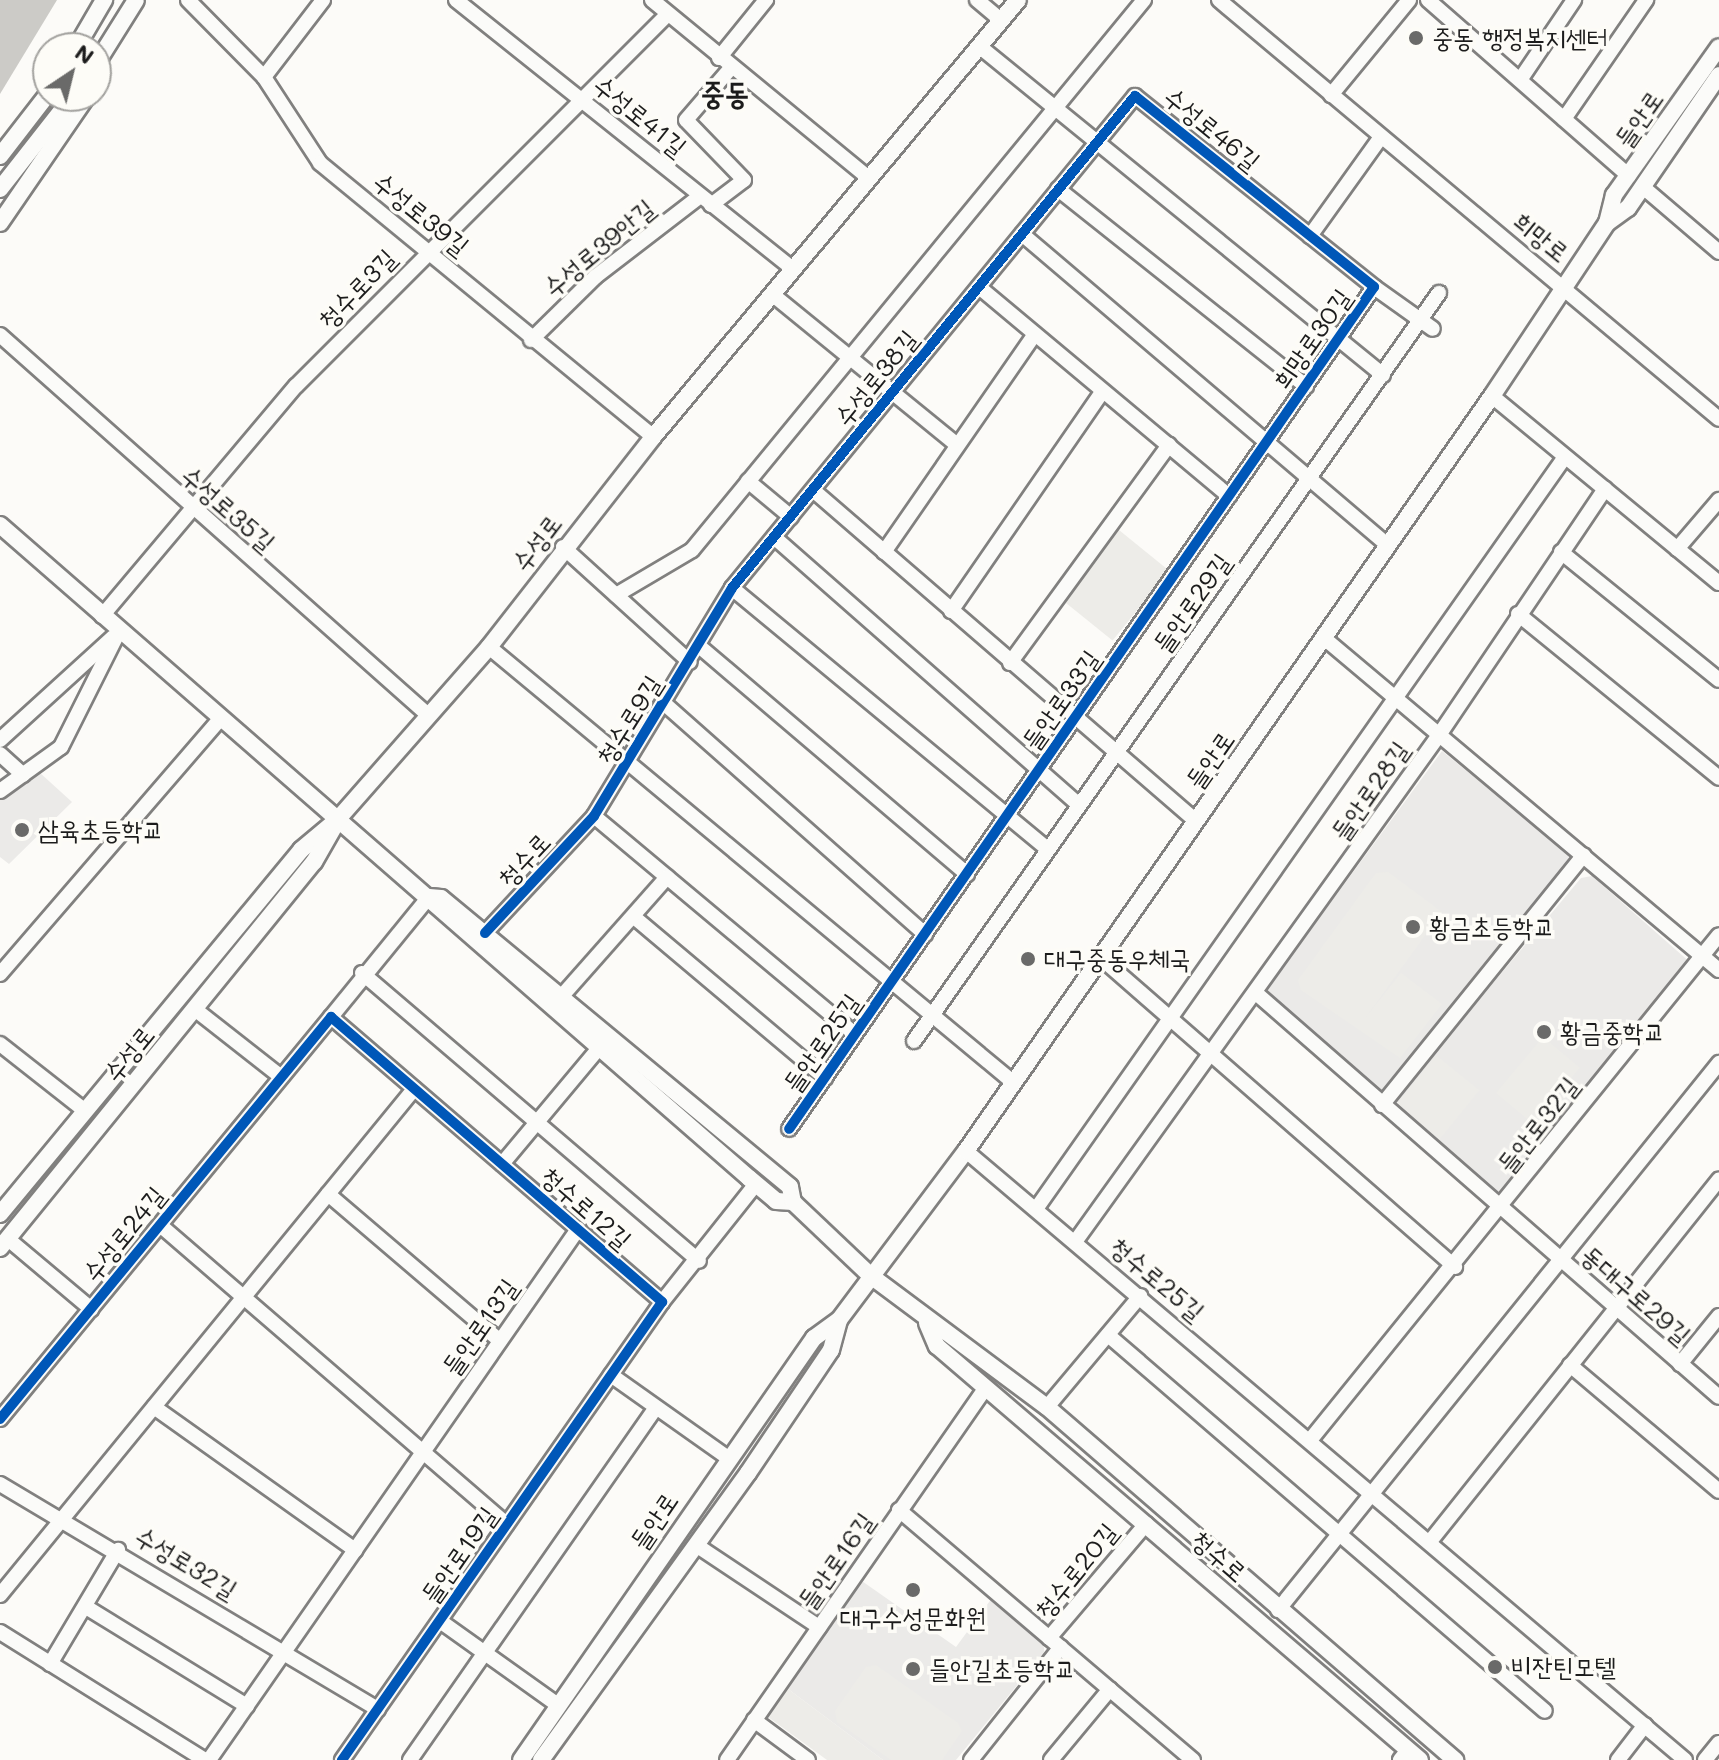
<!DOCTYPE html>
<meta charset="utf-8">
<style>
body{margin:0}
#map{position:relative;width:1719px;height:1760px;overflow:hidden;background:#fcfbf8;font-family:Mali,"Poor Story",sans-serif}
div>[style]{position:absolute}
.built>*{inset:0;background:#ebeae8}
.green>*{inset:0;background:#edece8;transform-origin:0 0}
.water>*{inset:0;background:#cccbc7}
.roads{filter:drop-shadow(2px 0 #81807f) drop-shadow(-2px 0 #81807f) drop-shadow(0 2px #81807f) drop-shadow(0 -2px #81807f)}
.minor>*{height:14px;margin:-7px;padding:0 7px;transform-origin:7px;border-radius:7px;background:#fbfbf9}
.major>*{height:16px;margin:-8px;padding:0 8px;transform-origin:8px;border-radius:8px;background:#fbfbf9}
.cycleway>*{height:10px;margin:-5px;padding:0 5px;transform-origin:5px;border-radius:5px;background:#0057b8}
.dots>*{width:22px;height:22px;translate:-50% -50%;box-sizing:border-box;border:4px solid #fdfcf7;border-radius:50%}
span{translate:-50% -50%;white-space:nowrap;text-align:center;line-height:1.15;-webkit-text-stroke:7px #fdfcf7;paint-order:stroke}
.poi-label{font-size:26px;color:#1c1c1c}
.left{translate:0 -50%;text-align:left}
.street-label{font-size:26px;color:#1c1c1c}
.quarter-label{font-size:30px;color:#1c1c1c;font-weight:700}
.north{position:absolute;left:32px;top:32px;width:80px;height:80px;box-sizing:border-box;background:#fdfcf7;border:2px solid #a3a29f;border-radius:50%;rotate:35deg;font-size:22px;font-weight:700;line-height:32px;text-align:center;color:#1c1c1c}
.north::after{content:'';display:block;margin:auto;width:28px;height:36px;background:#6a6a69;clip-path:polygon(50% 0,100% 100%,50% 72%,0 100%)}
</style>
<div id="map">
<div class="built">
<div style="clip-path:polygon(1442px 751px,1569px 853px,1568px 863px,1383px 1090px,1373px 1090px,1265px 992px)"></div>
<div style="clip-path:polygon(39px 772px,72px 802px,9px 864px,0 857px,0 800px)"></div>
<div style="clip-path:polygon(1592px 876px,1692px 964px,1497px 1193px,1395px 1100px,1581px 878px)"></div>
<div style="clip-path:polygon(859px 1579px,956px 1647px,992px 1598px,1044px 1642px,1044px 1652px,956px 1760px,883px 1760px,784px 1686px)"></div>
</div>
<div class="green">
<div style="left:1114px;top:526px;width:71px;height:90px;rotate:39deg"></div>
<div style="clip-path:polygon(1388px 872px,1442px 912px,1366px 1017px,1401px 973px,1442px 1004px,1400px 1058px,1301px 990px,1298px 980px,1376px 873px)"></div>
<div style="left:1543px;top:1037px;width:48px;height:73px;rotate:40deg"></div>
<div style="left:1436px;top:1055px;width:56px;height:64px;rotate:39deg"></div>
<div style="clip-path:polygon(876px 1665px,958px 1723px,962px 1731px,942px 1760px,891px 1760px,837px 1722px,835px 1711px,866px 1667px)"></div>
<div style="clip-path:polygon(784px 1686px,883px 1760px,827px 1760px,764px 1714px)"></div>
</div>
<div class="water">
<div style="clip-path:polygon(0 0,57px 0,0 94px)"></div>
</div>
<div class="roads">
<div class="minor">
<div style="left:188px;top:0;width:108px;rotate:45.4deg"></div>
<div style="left:264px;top:77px;width:103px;rotate:56.9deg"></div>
<div style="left:320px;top:163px;width:431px;rotate:39.4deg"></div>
<div style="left:456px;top:0;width:431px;rotate:38.6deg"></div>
<div style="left:652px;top:0;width:281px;rotate:39.4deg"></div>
<div style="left:977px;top:0;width:31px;rotate:40deg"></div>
<div style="left:1219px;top:0;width:652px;rotate:39.96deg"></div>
<div style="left:1428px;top:0;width:267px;rotate:41.2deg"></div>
<div style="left:979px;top:46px;width:521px;rotate:39.16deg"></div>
<div style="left:719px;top:58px;width:75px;rotate:-51deg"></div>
<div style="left:264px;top:77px;width:97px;rotate:-52.5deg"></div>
<div style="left:1520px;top:80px;width:97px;rotate:-56deg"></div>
<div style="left:1331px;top:95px;width:123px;rotate:-50.6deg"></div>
<div style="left:1564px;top:119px;width:145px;rotate:-55.4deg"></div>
<div style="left:1643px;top:187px;width:100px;rotate:40.5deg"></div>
<div style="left:1058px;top:189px;width:317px;rotate:38.5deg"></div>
<div style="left:711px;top:205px;width:41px;rotate:-37.1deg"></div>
<div style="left:744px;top:180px;width:83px;rotate:-134deg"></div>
<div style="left:686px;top:120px;width:67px;rotate:-49.2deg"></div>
<div style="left:1022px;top:234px;width:481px;rotate:40.4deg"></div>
<div style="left:1310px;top:236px;width:122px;rotate:-54.4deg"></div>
<div style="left:979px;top:287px;width:326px;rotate:39.9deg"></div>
<div style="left:1374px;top:287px;width:72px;rotate:35.4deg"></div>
<div style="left:772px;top:294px;width:239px;rotate:39.2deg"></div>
<div style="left:0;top:335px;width:572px;rotate:41.6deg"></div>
<div style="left:531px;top:340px;width:90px;rotate:-44.5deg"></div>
<div style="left:595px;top:277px;width:133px;rotate:-37.6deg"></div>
<div style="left:1492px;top:396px;width:294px;rotate:39.5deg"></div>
<div style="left:748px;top:481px;width:56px;rotate:39.9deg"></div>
<div style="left:813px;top:490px;width:506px;rotate:40.83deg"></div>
<div style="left:774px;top:537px;width:406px;rotate:41.3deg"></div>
<div style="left:563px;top:547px;width:171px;rotate:42.2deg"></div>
<div style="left:1677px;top:549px;width:65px;rotate:-49.4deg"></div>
<div style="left:884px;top:552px;width:265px;rotate:-55.3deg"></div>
<div style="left:1561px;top:552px;width:203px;rotate:39deg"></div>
<div style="left:732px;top:588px;width:410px;rotate:39.6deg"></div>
<div style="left:616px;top:595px;width:88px;rotate:-30.6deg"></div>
<div style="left:692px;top:550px;width:712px;rotate:-50.59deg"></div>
<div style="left:951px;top:611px;width:267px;rotate:-55.4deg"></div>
<div style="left:1518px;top:614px;width:259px;rotate:39.2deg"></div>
<div style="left:102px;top:616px;width:301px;rotate:-49.9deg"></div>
<div style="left:296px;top:386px;width:526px;rotate:-45deg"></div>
<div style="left:1324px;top:638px;width:516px;rotate:40.05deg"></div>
<div style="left:699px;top:646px;width:352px;rotate:40.4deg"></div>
<div style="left:489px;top:647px;width:682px;rotate:39.71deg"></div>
<div style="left:1010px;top:663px;width:270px;rotate:-53.9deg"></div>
<div style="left:666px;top:705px;width:346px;rotate:41.5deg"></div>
<div style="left:0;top:740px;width:153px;rotate:-42.3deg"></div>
<div style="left:0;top:754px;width:31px;rotate:42deg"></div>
<div style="left:0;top:791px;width:75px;rotate:-35.8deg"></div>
<div style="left:61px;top:747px;width:130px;rotate:-63.4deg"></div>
<div style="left:594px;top:816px;width:340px;rotate:39.9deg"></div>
<div style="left:634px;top:917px;width:250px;rotate:40.1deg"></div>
<div style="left:485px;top:933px;width:160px;rotate:-47deg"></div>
<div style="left:594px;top:816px;width:267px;rotate:-58.8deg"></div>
<div style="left:732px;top:588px;width:636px;rotate:-50.68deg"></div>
<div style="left:1135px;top:96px;width:306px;rotate:38.6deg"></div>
<div style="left:1374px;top:287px;width:1025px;rotate:124.79deg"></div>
<div style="left:1101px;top:958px;width:470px;rotate:41.1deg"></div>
<div style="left:362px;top:973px;width:443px;rotate:40.5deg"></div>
<div style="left:0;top:974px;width:335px;rotate:-49.2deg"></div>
<div style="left:1256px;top:993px;width:614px;rotate:41.11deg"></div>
<div style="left:561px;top:997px;width:160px;rotate:-48.5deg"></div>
<div style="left:196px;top:1010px;width:108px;rotate:38.2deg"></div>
<div style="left:331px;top:1017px;width:155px;rotate:-50.8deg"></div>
<div style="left:914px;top:1041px;width:914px;rotate:-54.94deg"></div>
<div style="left:0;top:1044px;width:108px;rotate:38.2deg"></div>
<div style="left:1382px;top:1105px;width:321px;rotate:-51.1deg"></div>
<div style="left:966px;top:1151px;width:942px;rotate:40.26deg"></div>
<div style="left:502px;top:1164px;width:153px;rotate:-50.1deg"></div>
<div style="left:328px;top:1194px;width:226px;rotate:40.5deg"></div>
<div style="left:1036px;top:1209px;width:919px;rotate:-54.88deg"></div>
<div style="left:160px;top:1225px;width:458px;rotate:40.8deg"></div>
<div style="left:8px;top:1239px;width:109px;rotate:40.1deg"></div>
<div style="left:1075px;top:1242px;width:624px;rotate:-54.32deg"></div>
<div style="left:1439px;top:735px;width:297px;rotate:-56deg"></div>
<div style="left:662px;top:1302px;width:151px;rotate:-51.5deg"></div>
<div style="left:1108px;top:1335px;width:576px;rotate:40.71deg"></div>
<div style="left:1680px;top:1364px;width:62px;rotate:-50.9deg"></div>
<div style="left:1570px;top:1365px;width:195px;rotate:40.2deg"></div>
<div style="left:611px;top:1375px;width:142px;rotate:35.3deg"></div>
<div style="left:154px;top:1407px;width:247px;rotate:35.4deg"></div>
<div style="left:1047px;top:1407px;width:145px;rotate:-50deg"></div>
<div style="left:0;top:1419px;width:521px;rotate:-50.53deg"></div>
<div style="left:331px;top:1017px;width:437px;rotate:40.7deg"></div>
<div style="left:662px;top:1302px;width:559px;rotate:124.94deg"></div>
<div style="left:1311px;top:1439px;width:648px;rotate:-51.01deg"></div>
<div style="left:0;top:1484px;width:440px;rotate:30.8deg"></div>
<div style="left:899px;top:1510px;width:386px;rotate:40.4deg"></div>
<div style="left:1432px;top:1539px;width:460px;rotate:-51.4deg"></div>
<div style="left:696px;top:1545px;width:148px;rotate:33.7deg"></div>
<div style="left:0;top:1595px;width:654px;rotate:-50.71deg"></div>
<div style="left:86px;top:1607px;width:189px;rotate:31.6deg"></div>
<div style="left:1278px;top:1610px;width:703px;rotate:-51.12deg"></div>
<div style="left:440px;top:1621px;width:146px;rotate:35.5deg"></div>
<div style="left:0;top:1632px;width:242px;rotate:32deg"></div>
<div style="left:1049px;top:1638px;width:150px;rotate:-49.6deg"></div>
<div style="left:50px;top:1664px;width:133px;rotate:-59.2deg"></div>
<div style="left:754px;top:1720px;width:67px;rotate:36.5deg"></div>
<div style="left:209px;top:1760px;width:647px;rotate:-55.2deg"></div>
<div style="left:410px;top:1760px;width:429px;rotate:-55.1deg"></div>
<div style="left:727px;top:1760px;width:453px;rotate:-55.2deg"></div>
<div style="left:971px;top:1760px;width:144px;rotate:-51.5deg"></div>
<div style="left:1051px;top:1760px;width:92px;rotate:-50.3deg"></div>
<div style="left:1400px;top:1760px;width:13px;rotate:-51deg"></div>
<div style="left:1618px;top:1760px;width:44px;rotate:-52.4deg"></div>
<div style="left:1705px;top:1760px;width:22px;rotate:-51deg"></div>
</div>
<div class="major">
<div style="left:76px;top:48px;width:56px;rotate:-59.7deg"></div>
<div style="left:96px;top:64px;width:75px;rotate:-58deg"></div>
<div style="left:0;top:156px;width:78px;rotate:-52.3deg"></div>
<div style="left:0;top:189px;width:118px;rotate:-51.9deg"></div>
<div style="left:0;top:223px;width:154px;rotate:-55.6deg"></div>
<div style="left:1607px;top:223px;width:26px;rotate:-36deg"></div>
<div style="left:1628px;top:208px;width:161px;rotate:-55.6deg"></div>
<div style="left:0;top:525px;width:994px;rotate:41.08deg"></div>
<div style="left:749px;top:1178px;width:35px;rotate:40deg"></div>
<div style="left:776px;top:1201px;width:17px;rotate:3deg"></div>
<div style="left:429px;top:897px;width:12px;rotate:5deg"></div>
<div style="left:441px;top:898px;width:453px;rotate:39.6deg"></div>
<div style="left:790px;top:1187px;width:15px;rotate:79deg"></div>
<div style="left:793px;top:1202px;width:108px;rotate:43.5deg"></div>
<div style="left:871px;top:1276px;width:219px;rotate:36.7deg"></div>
<div style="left:1047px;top:1407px;width:540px;rotate:40.87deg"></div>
<div style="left:0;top:1214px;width:472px;rotate:-50.4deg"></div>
<div style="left:301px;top:850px;width:48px;rotate:-40deg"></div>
<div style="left:338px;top:819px;width:229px;rotate:-48.7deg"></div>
<div style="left:489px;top:647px;width:266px;rotate:-52deg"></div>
<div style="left:653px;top:437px;width:569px;rotate:-50.13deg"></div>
<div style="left:0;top:1248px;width:498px;rotate:-50.9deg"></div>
<div style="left:314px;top:862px;width:40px;rotate:-60.3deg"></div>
<div style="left:927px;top:1323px;width:25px;rotate:67deg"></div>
<div style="left:937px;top:1346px;width:636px;rotate:40.6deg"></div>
<div style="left:521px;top:1760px;width:514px;rotate:-55.23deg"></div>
<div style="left:814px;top:1338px;width:31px;rotate:-36deg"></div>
<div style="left:839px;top:1320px;width:211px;rotate:-53.1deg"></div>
<div style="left:966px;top:1151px;width:920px;rotate:-55.14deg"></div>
<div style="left:1492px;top:396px;width:208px;rotate:-56.4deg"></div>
<div style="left:1607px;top:223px;width:29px;rotate:-76deg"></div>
<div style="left:1614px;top:195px;width:181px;rotate:-54.6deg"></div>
<div style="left:541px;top:1760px;width:354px;rotate:-54.2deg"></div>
<div style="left:748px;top:1473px;width:148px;rotate:-56deg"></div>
<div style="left:831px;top:1350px;width:31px;rotate:-75deg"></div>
</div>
</div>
<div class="cycleway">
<div style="left:485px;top:933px;width:160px;rotate:-47deg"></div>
<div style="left:594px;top:816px;width:267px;rotate:-58.8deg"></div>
<div style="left:732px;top:588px;width:636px;rotate:-50.68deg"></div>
<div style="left:1135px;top:96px;width:306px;rotate:38.6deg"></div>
<div style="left:1374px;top:287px;width:1025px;rotate:124.79deg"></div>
<div style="left:0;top:1419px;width:521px;rotate:-50.53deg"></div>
<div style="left:331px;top:1017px;width:437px;rotate:40.7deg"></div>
<div style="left:662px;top:1302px;width:559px;rotate:124.94deg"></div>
</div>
<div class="dots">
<div style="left:1416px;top:38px;background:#6a6a69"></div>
<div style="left:22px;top:830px;background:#6a6a69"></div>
<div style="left:1413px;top:927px;background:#6a6a69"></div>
<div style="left:1028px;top:959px;background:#6a6a69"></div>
<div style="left:1544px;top:1032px;background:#6a6a69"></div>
<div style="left:913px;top:1590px;background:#6a6a69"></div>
<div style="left:1495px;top:1667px;background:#6a6a69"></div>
<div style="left:913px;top:1669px;background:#6a6a69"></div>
</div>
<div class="poi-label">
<span class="left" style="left:1432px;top:38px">중동 행정복지센터</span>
<span class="left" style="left:38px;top:830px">삼육초등학교</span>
<span class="left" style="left:1429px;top:927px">황금초등학교</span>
<span class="left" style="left:1044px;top:959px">대구중동우체국</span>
<span class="left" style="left:1560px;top:1032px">황금중학교</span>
<span style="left:913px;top:1618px">대구수성문화원</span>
<span class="left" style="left:1511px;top:1667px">비잔틴모텔</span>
<span class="left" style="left:929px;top:1669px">들안길초등학교</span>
</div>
<div class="street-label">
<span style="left:640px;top:116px;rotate:39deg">수성로41길</span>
<span style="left:1639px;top:119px;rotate:-55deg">들안로</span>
<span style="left:1212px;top:129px;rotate:39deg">수성로46길</span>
<span style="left:421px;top:214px;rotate:39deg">수성로39길</span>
<span style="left:1541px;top:237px;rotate:39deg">희망로</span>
<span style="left:599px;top:248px;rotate:-40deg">수성로39안길</span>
<span style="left:357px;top:289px;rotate:-46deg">청수로3길</span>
<span style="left:1312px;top:339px;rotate:-55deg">희망로30길</span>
<span style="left:876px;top:378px;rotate:-51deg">수성로38길</span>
<span style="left:228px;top:509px;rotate:41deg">수성로35길</span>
<span style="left:537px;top:543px;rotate:-53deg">수성로</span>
<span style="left:1192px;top:603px;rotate:-55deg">들안로29길</span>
<span style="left:1061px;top:700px;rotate:-55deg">들안로33길</span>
<span style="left:629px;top:720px;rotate:-58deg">청수로9길</span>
<span style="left:1210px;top:760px;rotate:-55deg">들안로</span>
<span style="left:1370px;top:791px;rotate:-55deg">들안로28길</span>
<span style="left:524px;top:860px;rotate:-47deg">청수로</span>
<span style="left:822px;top:1043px;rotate:-55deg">들안로25길</span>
<span style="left:129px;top:1054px;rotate:-51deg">수성로</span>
<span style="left:1538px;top:1125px;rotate:-52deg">들안로32길</span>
<span style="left:586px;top:1208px;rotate:41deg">청수로12길</span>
<span style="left:124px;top:1234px;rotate:-51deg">수성로24길</span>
<span style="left:1157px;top:1279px;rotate:40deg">청수로25길</span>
<span style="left:1636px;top:1295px;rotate:41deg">동대구로29길</span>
<span style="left:480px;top:1327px;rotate:-55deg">들안로13길</span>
<span style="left:654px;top:1521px;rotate:-56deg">들안로</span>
<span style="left:459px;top:1555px;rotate:-55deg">들안로19길</span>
<span style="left:1219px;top:1556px;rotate:41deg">청수로</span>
<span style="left:836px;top:1561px;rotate:-55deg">들안로16길</span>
<span style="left:186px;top:1563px;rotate:31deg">수성로32길</span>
<span style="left:1076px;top:1571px;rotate:-51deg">청수로20길</span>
</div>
<div class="quarter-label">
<span style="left:725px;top:92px">중동</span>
</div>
<div class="north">N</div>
</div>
